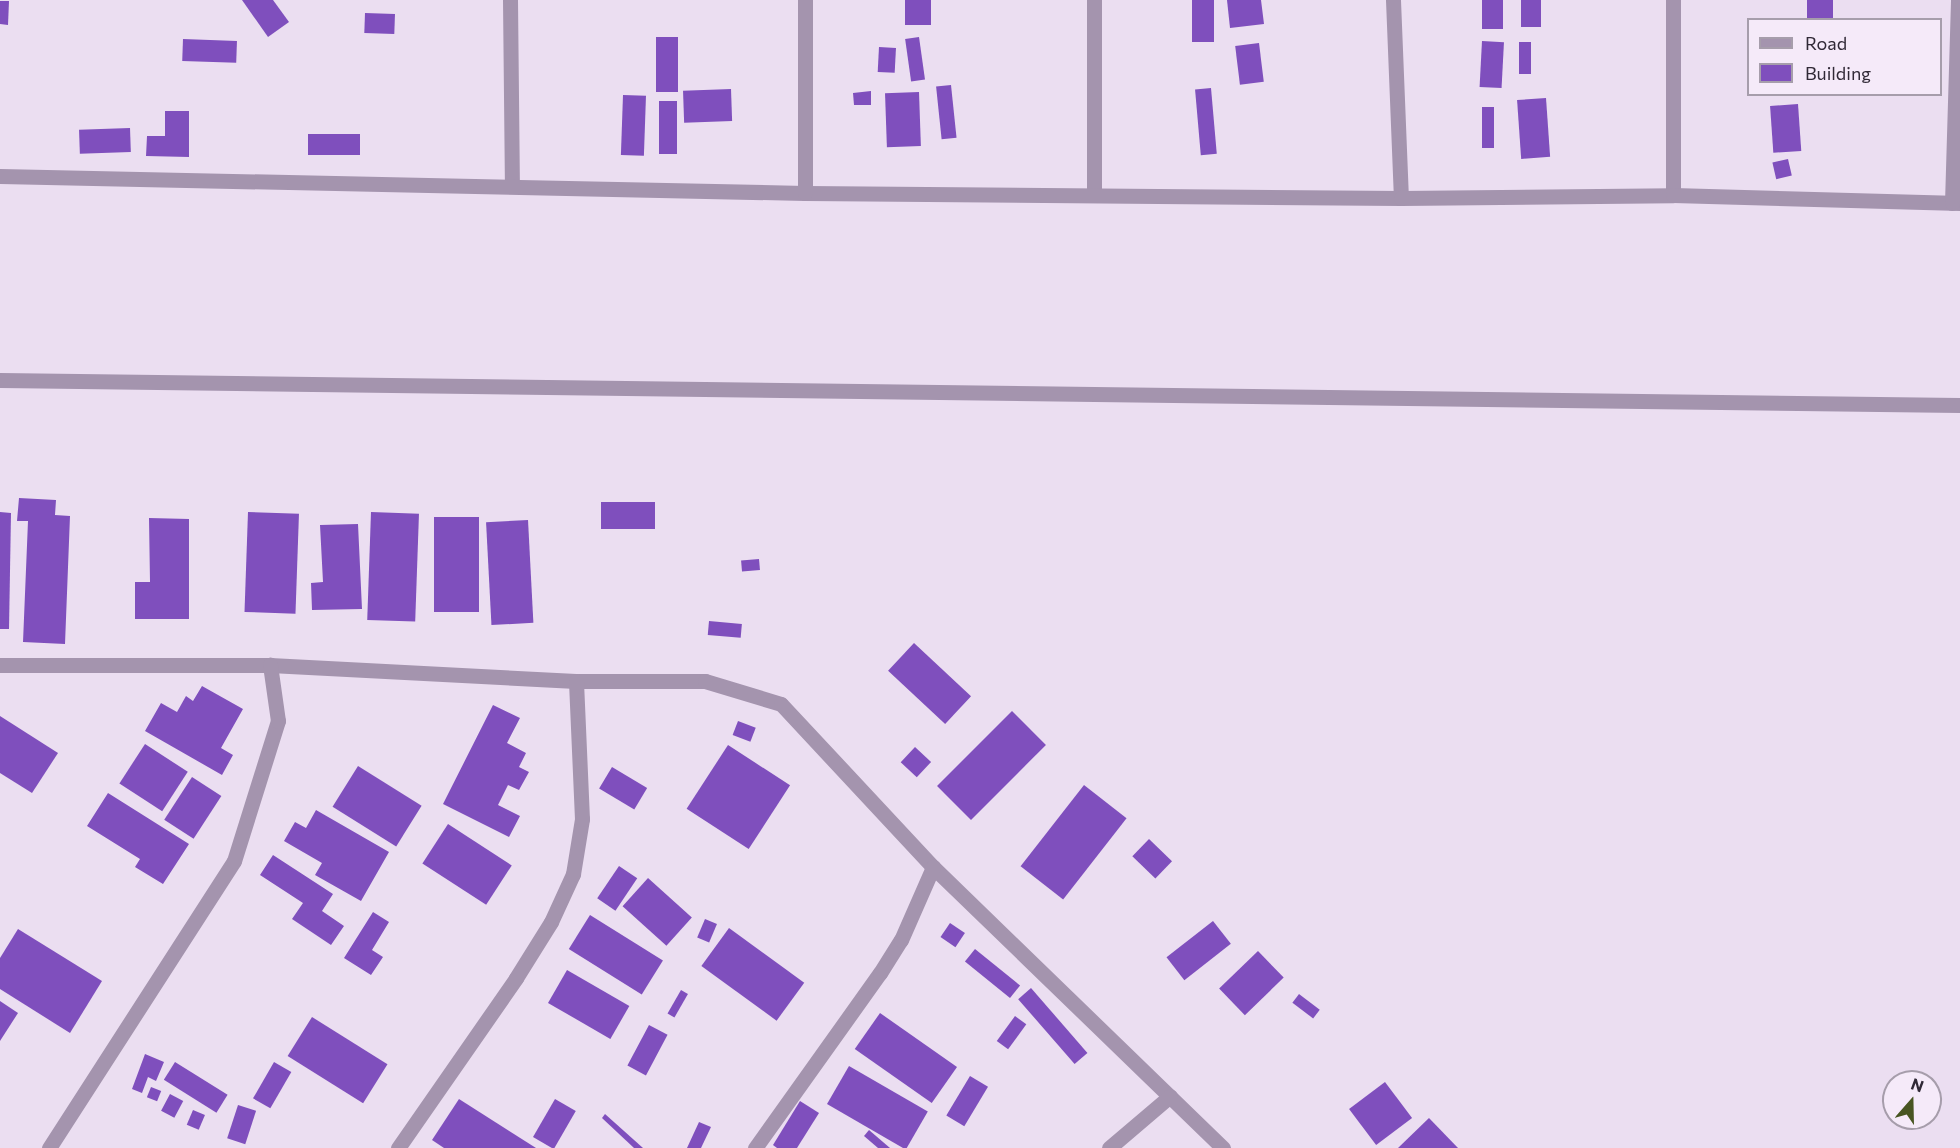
<!DOCTYPE html>
<style>
body{margin:0}
#map{position:relative;width:1960px;height:1148px;overflow:hidden;background:#ebdef1;font-family:Commissioner,sans-serif}
div>[style]{position:absolute}
.building>*{inset:0;background:#7f4fbd;transform-origin:0 0}
.street>*{height:15px;margin:-7.5px;padding:0 7.5px;transform-origin:7.5px;border-radius:7.5px;background:#a494ae}
span{translate:-50% -50%;white-space:nowrap;text-align:center;line-height:1.15;-webkit-text-stroke:6px #f5eaf9;paint-order:stroke}
.legend{position:absolute;left:1747px;top:18px;width:195px;height:78px;box-sizing:border-box;background:#f5eaf9;border:2px solid #a69dab;margin:0;padding:8px 10px;list-style:none;font-size:18px;color:#302936}
.legend li{display:flex;align-items:center;gap:12px;height:30px}
.legend b{width:30px;border:2px solid #a69dab}
.north{position:absolute;left:1882px;top:1070px;width:60px;height:60px;box-sizing:border-box;background:#f5eaf9;border:2px solid #a69dab;border-radius:50%;rotate:20deg;font-size:16px;font-weight:700;line-height:24px;text-align:center;color:#302936}
.north::after{content:'';display:block;margin:auto;width:21px;height:27px;background:#485522;clip-path:polygon(50% 0,100% 100%,50% 72%,0 100%)}
</style>
<div id="map">
<div class="building">
<div style="clip-path:polygon(242px 0,273px 0,289px 22px,268px 37px)"></div>
<div style="left:905px;top:0;width:26px;height:25px"></div>
<div style="left:1192px;top:0;width:22px;height:42px"></div>
<div style="clip-path:polygon(1227px 0,1261px 0,1264px 24px,1230px 28px)"></div>
<div style="left:1482px;top:0;width:21px;height:29px"></div>
<div style="left:1521px;top:0;width:20px;height:27px"></div>
<div style="left:1807px;top:0;width:26px;height:20px"></div>
<div style="clip-path:polygon(0 1px,9px 1px,8px 25px,0 24px)"></div>
<div style="left:365px;top:13px;width:30px;height:20px;rotate:2deg"></div>
<div style="left:656px;top:37px;width:22px;height:55px"></div>
<div style="left:919px;top:37px;width:43px;height:14px;rotate:82deg"></div>
<div style="left:183px;top:39px;width:54px;height:22px;rotate:2deg"></div>
<div style="left:1482px;top:41px;width:22px;height:46px;rotate:3deg"></div>
<div style="left:1531px;top:42px;width:32px;height:12px;rotate:90deg"></div>
<div style="left:1259px;top:43px;width:39px;height:24px;rotate:83deg"></div>
<div style="left:879px;top:47px;width:17px;height:25px;rotate:3deg"></div>
<div style="left:951px;top:85px;width:53px;height:15px;rotate:84deg"></div>
<div style="left:1211px;top:88px;width:66px;height:16px;rotate:85deg"></div>
<div style="left:731px;top:89px;width:32px;height:48px;rotate:88deg"></div>
<div style="clip-path:polygon(871px 91px,871px 105px,854px 105px,853px 93px)"></div>
<div style="left:919px;top:92px;width:54px;height:34px;rotate:88deg"></div>
<div style="left:623px;top:95px;width:23px;height:60px;rotate:2deg"></div>
<div style="left:1546px;top:98px;width:59px;height:29px;rotate:86deg"></div>
<div style="left:659px;top:101px;width:18px;height:53px"></div>
<div style="left:1798px;top:104px;width:47px;height:28px;rotate:86deg"></div>
<div style="left:1482px;top:107px;width:12px;height:41px"></div>
<div style="clip-path:polygon(165px 111px,189px 111px,189px 157px,146px 156px,147px 136px,165px 136px)"></div>
<div style="left:130px;top:128px;width:24px;height:51px;rotate:88deg"></div>
<div style="left:308px;top:134px;width:52px;height:21px"></div>
<div style="left:1788px;top:159px;width:17px;height:16px;rotate:77deg"></div>
<div style="clip-path:polygon(19px 498px,56px 500px,55px 515px,70px 516px,65px 644px,23px 642px,28px 521px,17px 521px)"></div>
<div style="left:601px;top:502px;width:54px;height:27px"></div>
<div style="clip-path:polygon(0 512px,11px 513px,9px 629px,0 629px)"></div>
<div style="left:248px;top:512px;width:51px;height:100px;rotate:2deg"></div>
<div style="left:371px;top:512px;width:48px;height:108px;rotate:2deg"></div>
<div style="left:434px;top:517px;width:45px;height:95px"></div>
<div style="clip-path:polygon(149px 518px,189px 519px,189px 619px,135px 619px,135px 582px,150px 582px)"></div>
<div style="left:528px;top:520px;width:103px;height:42px;rotate:87deg"></div>
<div style="clip-path:polygon(358px 524px,362px 609px,312px 610px,311px 583px,323px 582px,320px 525px)"></div>
<div style="left:759px;top:559px;width:11px;height:18px;rotate:85deg"></div>
<div style="left:709px;top:621px;width:33px;height:14px;rotate:5deg"></div>
<div style="left:914px;top:643px;width:78px;height:38px;rotate:43deg"></div>
<div style="clip-path:polygon(202px 686px,243px 709px,221px 748px,233px 755px,222px 775px,145px 731px,161px 703px,177px 712px,186px 696px,193px 701px)"></div>
<div style="clip-path:polygon(493px 705px,520px 718px,507px 743px,526px 753px,519px 767px,529px 772px,519px 790px,508px 785px,498px 805px,520px 816px,509px 837px,443px 804px)"></div>
<div style="left:1012px;top:711px;width:48px;height:106px;rotate:45deg"></div>
<div style="clip-path:polygon(0 716px,58px 753px,32px 793px,0 773px)"></div>
<div style="left:738px;top:721px;width:19px;height:15px;rotate:21deg"></div>
<div style="left:145px;top:744px;width:51px;height:47px;rotate:33deg"></div>
<div style="left:728px;top:745px;width:74px;height:76px;rotate:33deg"></div>
<div style="left:915px;top:747px;width:22px;height:21px;rotate:43deg"></div>
<div style="left:358px;top:766px;width:75px;height:48px;rotate:32deg"></div>
<div style="left:612px;top:767px;width:41px;height:25px;rotate:31deg"></div>
<div style="left:192px;top:777px;width:35px;height:51px;rotate:33deg"></div>
<div style="left:1084px;top:785px;width:54px;height:103px;rotate:38deg"></div>
<div style="clip-path:polygon(108px 793px,189px 844px,163px 884px,135px 867px,140px 859px,87px 826px)"></div>
<div style="clip-path:polygon(316px 810px,389px 852px,361px 901px,315px 875px,322px 863px,284px 841px,295px 822px,306px 828px)"></div>
<div style="left:448px;top:824px;width:76px;height:47px;rotate:33deg"></div>
<div style="left:1149px;top:839px;width:32px;height:24px;rotate:44deg"></div>
<div style="clip-path:polygon(273px 855px,333px 894px,322px 911px,344px 926px,331px 945px,292px 919px,303px 903px,260px 875px)"></div>
<div style="left:619px;top:866px;width:22px;height:39px;rotate:34deg"></div>
<div style="left:648px;top:878px;width:59px;height:38px;rotate:42deg"></div>
<div style="clip-path:polygon(373px 912px,389px 922px,372px 950px,383px 957px,371px 975px,344px 958px)"></div>
<div style="left:590px;top:915px;width:86px;height:40px;rotate:32deg"></div>
<div style="left:705px;top:919px;width:13px;height:20px;rotate:23deg"></div>
<div style="left:1213px;top:921px;width:29px;height:59px;rotate:52deg"></div>
<div style="left:950px;top:923px;width:18px;height:17px;rotate:34deg"></div>
<div style="left:729px;top:928px;width:93px;height:47px;rotate:36deg"></div>
<div style="clip-path:polygon(18px 929px,102px 981px,70px 1033px,0 989px,0 958px)"></div>
<div style="left:975px;top:949px;width:58px;height:16px;rotate:39deg"></div>
<div style="left:1258px;top:951px;width:37px;height:54px;rotate:46deg"></div>
<div style="left:567px;top:970px;width:72px;height:38px;rotate:30deg"></div>
<div style="left:1031px;top:988px;width:86px;height:17px;rotate:49deg"></div>
<div style="left:681px;top:990px;width:8px;height:27px;rotate:30deg"></div>
<div style="left:1299px;top:994px;width:26px;height:11px;rotate:37deg"></div>
<div style="clip-path:polygon(0 1001px,18px 1013px,0 1041px)"></div>
<div style="left:880px;top:1013px;width:94px;height:44px;rotate:35deg"></div>
<div style="left:1015px;top:1016px;width:14px;height:31px;rotate:36deg"></div>
<div style="left:312px;top:1017px;width:89px;height:46px;rotate:32deg"></div>
<div style="left:649px;top:1025px;width:21px;height:46px;rotate:28deg"></div>
<div style="clip-path:polygon(145px 1054px,164px 1062px,156px 1081px,148px 1077px,142px 1093px,132px 1089px)"></div>
<div style="left:175px;top:1062px;width:62px;height:21px;rotate:32deg"></div>
<div style="left:274px;top:1062px;width:20px;height:42px;rotate:30deg"></div>
<div style="left:849px;top:1066px;width:91px;height:44px;rotate:30deg"></div>
<div style="left:970px;top:1076px;width:21px;height:46px;rotate:31deg"></div>
<div style="left:1385px;top:1082px;width:45px;height:45px;rotate:53deg"></div>
<div style="left:151px;top:1087px;width:11px;height:11px;rotate:22deg"></div>
<div style="left:170px;top:1094px;width:15px;height:19px;rotate:28deg"></div>
<div style="clip-path:polygon(459px 1099px,536px 1148px,444px 1148px,432px 1140px)"></div>
<div style="left:555px;top:1099px;width:24px;height:44px;rotate:30deg"></div>
<div style="clip-path:polygon(800px 1101px,819px 1113px,797px 1148px,777px 1148px,773px 1145px)"></div>
<div style="left:238px;top:1105px;width:19px;height:35px;rotate:18deg"></div>
<div style="left:193px;top:1110px;width:13px;height:16px;rotate:23deg"></div>
<div style="clip-path:polygon(605px 1114px,643px 1148px,634px 1148px,602px 1118px)"></div>
<div style="clip-path:polygon(1429px 1118px,1458px 1148px,1398px 1148px)"></div>
<div style="clip-path:polygon(699px 1122px,711px 1127px,701px 1148px,687px 1148px)"></div>
<div style="clip-path:polygon(869px 1130px,890px 1148px,878px 1148px,864px 1136px)"></div>
</div>
<div class="street">
<div style="left:510px;top:0;width:186px;rotate:89.4deg"></div>
<div style="left:1094px;top:0;width:195px;rotate:90deg"></div>
<div style="left:1393px;top:0;width:198px;rotate:87.7deg"></div>
<div style="left:1673px;top:0;width:195px;rotate:90deg"></div>
<div style="left:0;top:176px;width:805px;rotate:1.21deg"></div>
<div style="left:805px;top:193px;width:596px;rotate:0.48deg"></div>
<div style="left:1401px;top:198px;width:272px;rotate:-0.6deg"></div>
<div style="left:1673px;top:195px;width:287px;rotate:1.6deg"></div>
<div style="left:805px;top:193px;width:193px;rotate:-90deg"></div>
<div style="left:1952px;top:203px;width:203px;rotate:-88.3deg"></div>
<div style="left:0;top:380px;width:1960px;rotate:0.73deg"></div>
<div style="left:0;top:665px;width:270px"></div>
<div style="left:270px;top:665px;width:306px;rotate:3deg"></div>
<div style="left:576px;top:681px;width:129px"></div>
<div style="left:705px;top:681px;width:79px;rotate:16.8deg"></div>
<div style="left:781px;top:704px;width:223px;rotate:47deg"></div>
<div style="left:933px;top:867px;width:404px;rotate:44.1deg"></div>
<div style="left:49px;top:1148px;width:341px;rotate:-57.2deg"></div>
<div style="left:234px;top:861px;width:147px;rotate:-72.6deg"></div>
<div style="left:278px;top:721px;width:57px;rotate:-98.1deg"></div>
<div style="left:398px;top:1148px;width:207px;rotate:-55.2deg"></div>
<div style="left:516px;top:978px;width:66px;rotate:-58deg"></div>
<div style="left:551px;top:922px;width:53px;rotate:-65.4deg"></div>
<div style="left:573px;top:874px;width:56px;rotate:-80.7deg"></div>
<div style="left:582px;top:819px;width:138px;rotate:-92.5deg"></div>
<div style="left:755px;top:1148px;width:215px;rotate:-54.5deg"></div>
<div style="left:880px;top:973px;width:39px;rotate:-58deg"></div>
<div style="left:901px;top:940px;width:80px;rotate:-66.3deg"></div>
<div style="left:1109px;top:1148px;width:80px;rotate:-40.4deg"></div>
</div>
<ul class="legend">
<li><b style="height:8px;background:#a494ae"></b>Road</li>
<li><b style="height:16px;background:#7f4fbd"></b>Building</li>
</ul>
<div class="north">N</div>
</div>
